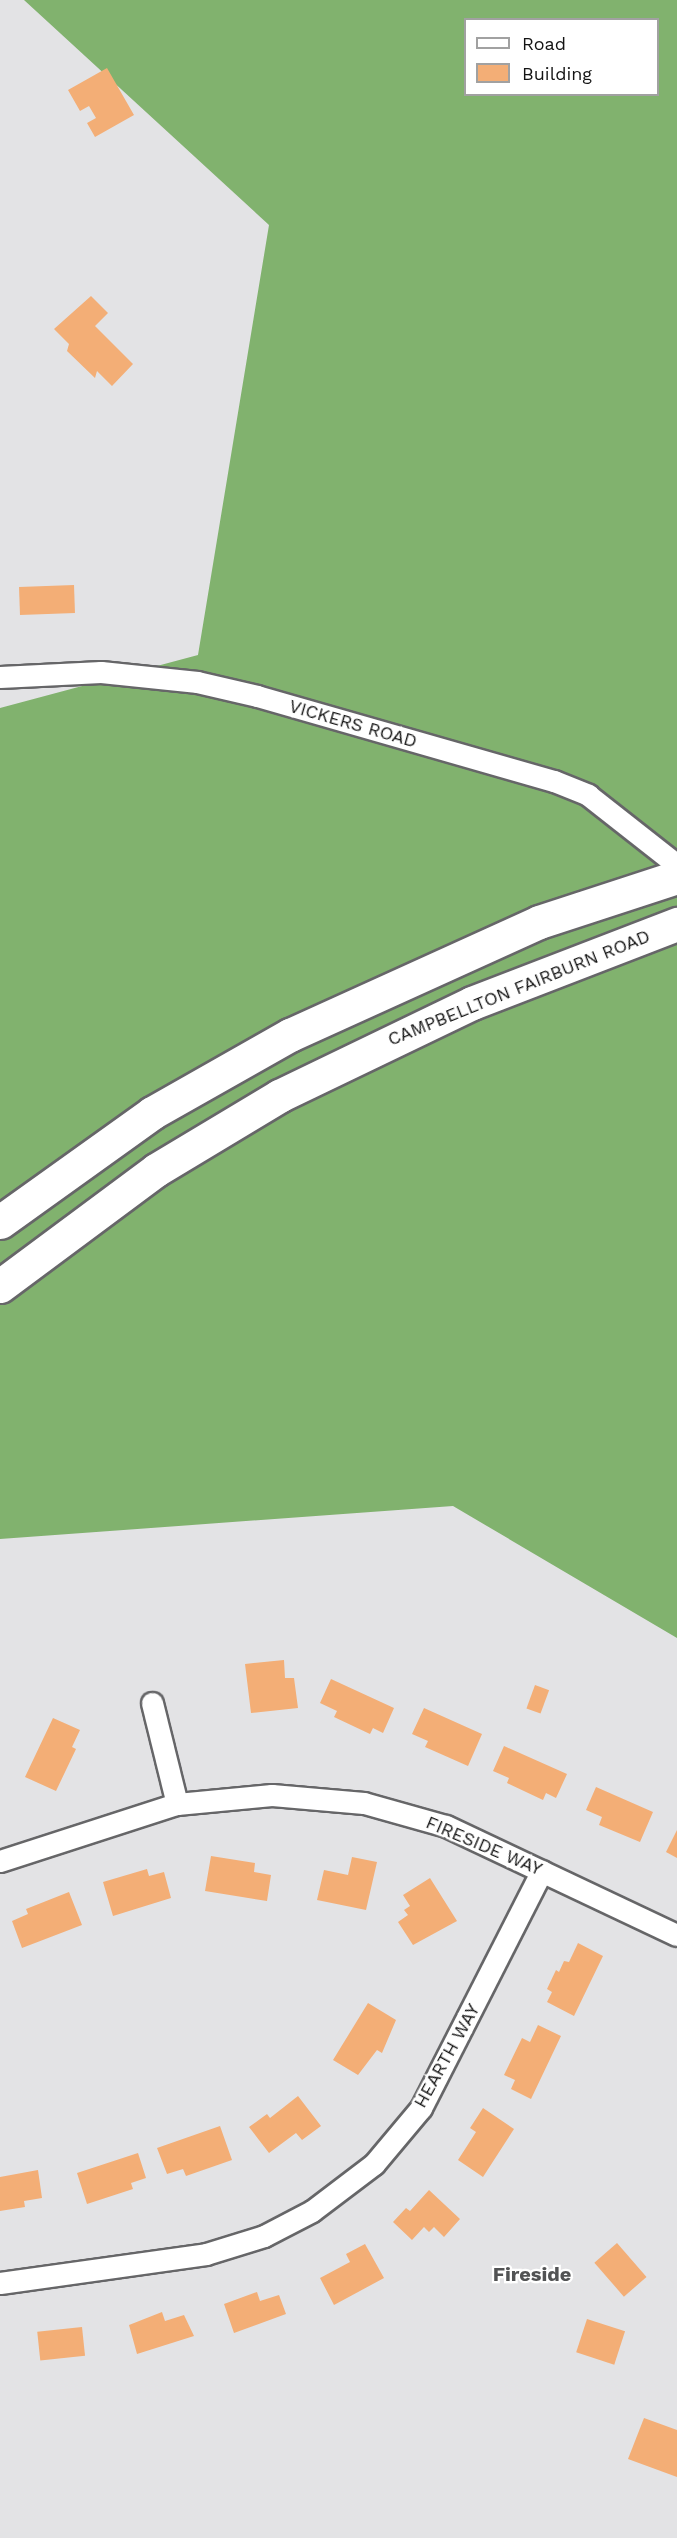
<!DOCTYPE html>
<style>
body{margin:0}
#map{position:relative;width:677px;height:2538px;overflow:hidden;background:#e3e3e5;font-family:"Work Sans",sans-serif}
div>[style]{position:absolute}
.forest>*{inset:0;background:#81b26e}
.building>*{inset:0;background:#f3ae76;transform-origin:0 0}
.roads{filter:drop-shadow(2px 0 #666668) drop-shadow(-2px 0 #666668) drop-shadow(0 2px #666668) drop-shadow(0 -2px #666668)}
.minor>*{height:21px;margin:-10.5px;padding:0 10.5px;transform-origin:10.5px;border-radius:10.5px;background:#fff}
.primary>*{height:33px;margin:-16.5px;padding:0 16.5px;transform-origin:16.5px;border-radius:16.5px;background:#fff}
span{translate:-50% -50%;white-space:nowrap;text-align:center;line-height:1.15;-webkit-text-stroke:4.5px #fff;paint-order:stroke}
.street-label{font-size:18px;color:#131313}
.neighbourhood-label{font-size:20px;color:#525354;font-weight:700}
.legend{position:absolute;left:464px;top:18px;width:195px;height:78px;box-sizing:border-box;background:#fff;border:2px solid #a1a1a1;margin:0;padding:8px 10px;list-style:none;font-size:18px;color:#131313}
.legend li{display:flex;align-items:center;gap:12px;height:30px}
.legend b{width:30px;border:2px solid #a1a1a1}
</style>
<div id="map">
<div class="forest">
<div style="clip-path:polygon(evenodd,24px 0,677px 0,677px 1638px,453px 1506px,0 1539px,0 708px,198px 655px,269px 225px,24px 0,466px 20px,658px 20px,658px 94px,466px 94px,466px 20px)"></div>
</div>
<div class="building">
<div style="clip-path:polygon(107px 68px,134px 115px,95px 137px,87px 123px,96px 118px,89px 106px,80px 111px,68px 90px)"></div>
<div style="clip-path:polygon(91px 296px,108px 313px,95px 326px,133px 364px,112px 386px,97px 371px,95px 378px,67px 351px,69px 344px,54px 329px)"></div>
<div style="left:74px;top:585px;width:28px;height:55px;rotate:88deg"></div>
<div style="clip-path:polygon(284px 1660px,285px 1678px,294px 1678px,298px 1708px,251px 1713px,245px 1664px)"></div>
<div style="clip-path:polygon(331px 1679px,394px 1708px,383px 1733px,373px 1728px,370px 1734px,334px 1717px,337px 1711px,320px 1703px)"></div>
<div style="left:535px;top:1685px;width:15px;height:25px;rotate:20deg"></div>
<div style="clip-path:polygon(424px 1708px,482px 1734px,468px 1766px,425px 1747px,428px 1741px,412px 1734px)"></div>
<div style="clip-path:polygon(53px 1718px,80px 1730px,72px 1747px,76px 1749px,56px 1791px,25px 1777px)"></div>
<div style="clip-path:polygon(504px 1746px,567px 1774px,556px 1798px,546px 1793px,543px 1800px,507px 1783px,509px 1778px,493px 1771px)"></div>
<div style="clip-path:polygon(596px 1787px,653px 1812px,640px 1842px,599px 1825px,602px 1817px,586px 1810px)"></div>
<div style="clip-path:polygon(677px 1830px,677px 1858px,666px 1852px)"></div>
<div style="clip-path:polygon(211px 1856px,255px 1863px,254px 1872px,271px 1875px,267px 1901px,205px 1891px)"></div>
<div style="clip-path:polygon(352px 1857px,377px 1862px,366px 1910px,317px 1900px,324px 1870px,348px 1875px)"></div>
<div style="clip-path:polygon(147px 1869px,149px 1876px,164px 1872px,171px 1898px,113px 1916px,103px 1882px)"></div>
<div style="clip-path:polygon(430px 1878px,457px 1921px,413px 1945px,398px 1922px,408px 1915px,404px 1910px,410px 1906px,403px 1895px)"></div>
<div style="clip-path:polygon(69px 1892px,82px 1925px,22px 1948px,12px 1921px,28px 1914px,26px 1909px)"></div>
<div style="clip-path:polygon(578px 1943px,603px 1956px,574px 2016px,547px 2002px,552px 1992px,547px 1989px,556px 1970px,559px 1972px,564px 1961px,569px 1962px)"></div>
<div style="clip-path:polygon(368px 2003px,396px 2020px,382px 2053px,377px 2050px,358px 2075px,333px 2060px)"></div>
<div style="clip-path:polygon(538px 2025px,561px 2036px,531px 2099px,511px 2089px,515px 2080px,504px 2075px,522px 2038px,530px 2042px)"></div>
<div style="clip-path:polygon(298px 2096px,321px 2126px,302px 2140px,296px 2133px,269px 2153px,249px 2127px,267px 2114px,270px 2118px)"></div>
<div style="clip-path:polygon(483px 2108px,514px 2129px,483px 2177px,458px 2160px,476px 2132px,470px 2128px)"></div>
<div style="clip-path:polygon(220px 2126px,232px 2160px,186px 2176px,183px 2169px,167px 2174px,157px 2148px)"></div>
<div style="clip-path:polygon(138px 2153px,146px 2178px,131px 2183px,133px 2189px,87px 2204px,77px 2173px)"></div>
<div style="clip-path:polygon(38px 2170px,42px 2198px,24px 2201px,25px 2207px,0 2211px,0 2177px)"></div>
<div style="clip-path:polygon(429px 2190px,460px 2219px,444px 2237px,434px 2227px,429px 2232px,424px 2227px,412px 2240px,393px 2222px,406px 2208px,410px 2211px)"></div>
<div style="left:617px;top:2243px;width:45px;height:30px;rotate:49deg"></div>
<div style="clip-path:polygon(365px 2244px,384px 2278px,334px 2305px,320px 2278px,350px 2262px,346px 2254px)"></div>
<div style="clip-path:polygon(257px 2292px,260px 2301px,279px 2295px,286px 2314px,234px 2333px,224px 2304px)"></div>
<div style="clip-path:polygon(162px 2312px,165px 2321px,184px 2315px,194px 2336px,137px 2354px,129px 2325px)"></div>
<div style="left:587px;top:2319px;width:40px;height:35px;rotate:18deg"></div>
<div style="left:82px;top:2327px;width:29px;height:45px;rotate:84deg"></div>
<div style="clip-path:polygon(644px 2418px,677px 2430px,677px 2477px,628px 2459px)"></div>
</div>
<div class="roads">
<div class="minor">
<div style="left:0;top:677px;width:101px;rotate:-2.8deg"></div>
<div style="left:101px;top:672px;width:97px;rotate:5.9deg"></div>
<div style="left:197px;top:682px;width:62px;rotate:13.1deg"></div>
<div style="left:257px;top:696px;width:309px;rotate:16deg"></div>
<div style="left:554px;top:781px;width:37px;rotate:22deg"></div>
<div style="left:588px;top:795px;width:113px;rotate:38.2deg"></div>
<div style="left:152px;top:1703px;width:104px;rotate:76.1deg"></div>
<div style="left:0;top:1861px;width:186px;rotate:-17.9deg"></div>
<div style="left:177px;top:1804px;width:95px;rotate:-5.4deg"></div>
<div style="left:272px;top:1795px;width:92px;rotate:5deg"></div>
<div style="left:364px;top:1803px;width:85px;rotate:15.7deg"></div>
<div style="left:446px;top:1826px;width:255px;rotate:25.3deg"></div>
<div style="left:0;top:2283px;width:208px;rotate:-8deg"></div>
<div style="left:206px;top:2254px;width:61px;rotate:-17.2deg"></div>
<div style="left:264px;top:2236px;width:54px;rotate:-27.5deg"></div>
<div style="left:312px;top:2211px;width:78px;rotate:-37.2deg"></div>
<div style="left:374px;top:2164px;width:73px;rotate:-50deg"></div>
<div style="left:421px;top:2108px;width:266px;rotate:-63deg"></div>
</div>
<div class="primary">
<div style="left:0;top:1222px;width:187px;rotate:-35.6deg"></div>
<div style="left:152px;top:1113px;width:159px;rotate:-29.5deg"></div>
<div style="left:290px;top:1035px;width:273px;rotate:-24.4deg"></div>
<div style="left:539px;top:922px;width:145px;rotate:-18.1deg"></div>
<div style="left:0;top:1286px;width:194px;rotate:-36.6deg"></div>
<div style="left:156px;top:1170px;width:144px;rotate:-31deg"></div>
<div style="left:279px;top:1096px;width:214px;rotate:-25.7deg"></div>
<div style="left:472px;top:1003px;width:220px;rotate:-21.1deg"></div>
</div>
</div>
<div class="street-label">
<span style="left:353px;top:724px;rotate:16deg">VICKERS ROAD</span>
<span style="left:519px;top:988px;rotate:-22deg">CAMPBELLTON FAIRBURN ROAD</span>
<span style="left:484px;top:1846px;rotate:23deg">FIRESIDE WAY</span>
<span style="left:447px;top:2056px;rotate:-61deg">HEARTH WAY</span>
</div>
<div class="neighbourhood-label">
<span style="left:532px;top:2274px">Fireside</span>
</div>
<ul class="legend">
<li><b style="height:8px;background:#fff"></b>Road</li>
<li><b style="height:16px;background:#f3ae76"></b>Building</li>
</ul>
</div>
